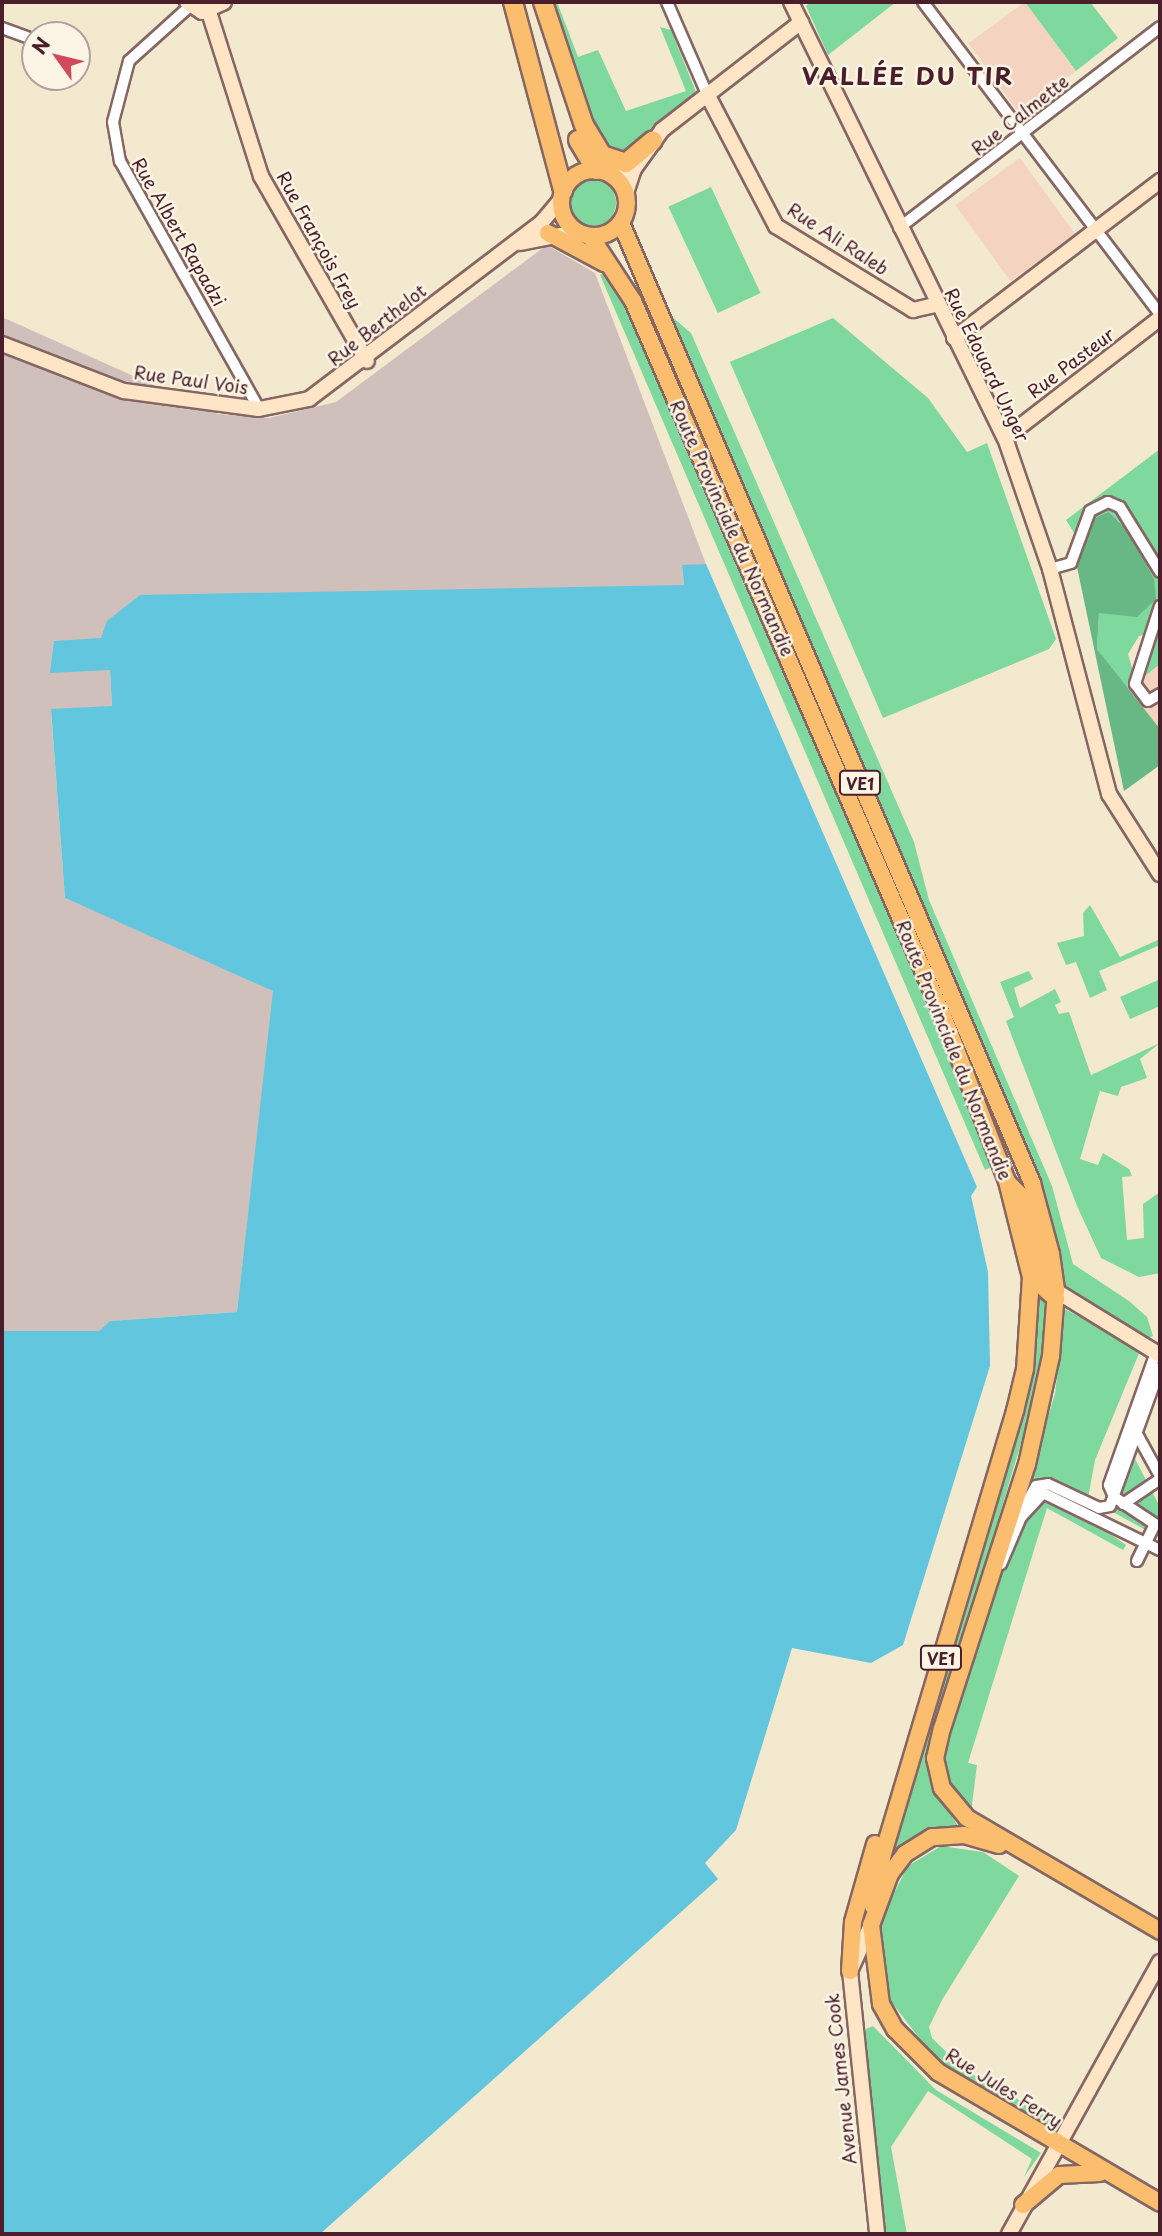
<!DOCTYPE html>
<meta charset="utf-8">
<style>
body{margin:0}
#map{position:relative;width:1162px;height:2236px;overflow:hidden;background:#f2e9ce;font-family:"Playpen Sans",sans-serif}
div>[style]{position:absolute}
.built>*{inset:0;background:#f4d3c0;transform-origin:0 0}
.industrial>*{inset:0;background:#d0c0bc}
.green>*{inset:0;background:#7fd89d;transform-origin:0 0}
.round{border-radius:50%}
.forest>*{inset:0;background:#67b884}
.water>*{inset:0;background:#61c6de}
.roads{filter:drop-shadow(2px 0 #856664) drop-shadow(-2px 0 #856664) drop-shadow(0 2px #856664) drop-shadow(0 -2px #856664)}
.street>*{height:10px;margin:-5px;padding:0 5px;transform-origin:5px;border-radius:5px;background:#fff}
.secondary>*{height:14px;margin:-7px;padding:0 7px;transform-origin:7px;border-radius:7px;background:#fde5c5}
.primary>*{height:16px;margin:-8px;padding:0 8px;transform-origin:8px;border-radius:8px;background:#fabe6e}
.primary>.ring{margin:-8px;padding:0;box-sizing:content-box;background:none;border:16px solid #fabe6e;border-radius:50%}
.highway>*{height:18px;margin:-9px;padding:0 9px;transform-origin:9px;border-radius:9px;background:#fabe6e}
span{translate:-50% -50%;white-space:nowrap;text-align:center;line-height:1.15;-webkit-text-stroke:5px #fcf5e5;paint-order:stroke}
.shield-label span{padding:2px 5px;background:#fcf5e5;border:2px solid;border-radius:5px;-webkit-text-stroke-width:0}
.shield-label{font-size:16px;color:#4a1f2b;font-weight:700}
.street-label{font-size:18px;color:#4a1f2b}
.district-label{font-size:24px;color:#4a1f2b;font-weight:700;letter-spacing:2px}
.frame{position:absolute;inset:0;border:4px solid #4a1f2b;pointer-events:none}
.north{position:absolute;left:21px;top:21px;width:70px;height:70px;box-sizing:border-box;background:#fcf5e5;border:2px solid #b59f9b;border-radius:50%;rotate:304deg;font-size:19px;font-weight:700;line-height:28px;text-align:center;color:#4a1f2b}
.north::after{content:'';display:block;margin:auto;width:24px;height:32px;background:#d1495b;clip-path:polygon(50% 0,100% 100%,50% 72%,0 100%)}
</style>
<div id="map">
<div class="built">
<div style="left:1025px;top:2px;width:86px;height:70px;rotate:54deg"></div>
<div style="left:1020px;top:158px;width:94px;height:80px;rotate:54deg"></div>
<div style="clip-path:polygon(1160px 664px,1160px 729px,1127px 689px)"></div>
</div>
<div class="industrial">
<div style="clip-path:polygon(547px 245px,595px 273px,706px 564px,682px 566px,684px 585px,110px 670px,112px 707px,51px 710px,65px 898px,274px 990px,237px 1312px,110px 1321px,99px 1331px,2px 1331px,2px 317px,218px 414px,269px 418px,336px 402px)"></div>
</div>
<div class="green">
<div style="clip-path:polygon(548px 2px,557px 2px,578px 57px,598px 50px,626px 111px,686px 91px,660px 27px,671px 30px,696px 92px,622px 157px,600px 143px)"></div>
<div style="clip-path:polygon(811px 2px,896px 2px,828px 55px,806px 6px)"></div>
<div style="clip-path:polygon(1025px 2px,1090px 2px,1118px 38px,1076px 71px)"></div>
<div class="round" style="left:570px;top:180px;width:46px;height:46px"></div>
<div style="left:711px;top:187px;width:117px;height:47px;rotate:65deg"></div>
<div style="clip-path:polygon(608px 272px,632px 311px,967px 1092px,995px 1165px,985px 1170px,600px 275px)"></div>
<div style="clip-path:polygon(663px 309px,691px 333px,914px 842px,929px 900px,1052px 1186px,1073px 1264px,1129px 1301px,1147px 1317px,1153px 1336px,1145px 1339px,1065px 1291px,1037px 1172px)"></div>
<div style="clip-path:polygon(833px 318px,928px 398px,967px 452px,987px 443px,1056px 639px,1049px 649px,883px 718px,730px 362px)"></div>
<div style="clip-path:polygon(1160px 449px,1160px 664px,1140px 680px,1157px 632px,1139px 636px,1128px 654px,1134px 675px,1127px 689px,1097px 649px,1099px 613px,1128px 531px,1109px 512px,1080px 542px,1066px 520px)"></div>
<div style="clip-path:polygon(1090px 905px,1120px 957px,1160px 939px,1160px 945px,1099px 971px,1107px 990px,1090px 998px,1076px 962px,1066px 965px,1057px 943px,1084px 936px,1083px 913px)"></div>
<div style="clip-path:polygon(1029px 971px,1033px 979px,1014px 988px,1020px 1008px,1055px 989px,1061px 1002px,1055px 1005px,1059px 1014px,1069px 1012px,1091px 1075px,1160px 1043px,1140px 1059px,1147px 1078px,1121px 1087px,1118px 1096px,1100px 1091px,1080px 1159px,1098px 1165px,1103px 1153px,1129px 1169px,1132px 1176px,1122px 1177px,1127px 1240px,1144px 1238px,1143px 1204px,1160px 1192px,1160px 1273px,1139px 1277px,1101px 1258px,1077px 1206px,1006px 1021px,1014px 1017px,1000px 982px)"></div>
<div style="clip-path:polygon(1158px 980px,1160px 1006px,1130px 1019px,1120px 997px)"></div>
<div style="clip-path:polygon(1037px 1296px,1050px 1305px,1042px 1373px,931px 1744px,931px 1779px,959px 1828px,893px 1864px,887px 1860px,1030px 1380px)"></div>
<div style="clip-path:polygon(1065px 1309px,1140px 1351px,1095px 1460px,1088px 1498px,1047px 1479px,1027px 1485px,1055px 1394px)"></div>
<div style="clip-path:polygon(1134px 1457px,1160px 1507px,1160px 1538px,1113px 1512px)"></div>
<div style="clip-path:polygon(1039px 1500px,1089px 1519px,1126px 1545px,1123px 1550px,1047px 1508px,968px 1763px,977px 1765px,970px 1820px,944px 1781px,943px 1752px,997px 1581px,1017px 1530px)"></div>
<div style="clip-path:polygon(941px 1846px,983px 1852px,1019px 1876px,942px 2000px,929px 2027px,932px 2038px,965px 2070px,1061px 2123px,1040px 2125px,942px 2068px,890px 2000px,880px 1960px,881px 1918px,908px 1866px)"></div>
<div style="clip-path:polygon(873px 2026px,936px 2090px,1041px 2153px,1024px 2177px,1032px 2159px,928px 2091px,891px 2147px,907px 2234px,886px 2234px,866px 2042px,866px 2029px)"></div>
</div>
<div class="forest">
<div style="clip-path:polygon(1109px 512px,1128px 531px,1154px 579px,1156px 599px,1137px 617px,1099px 613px,1097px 649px,1160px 729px,1160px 765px,1124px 791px,1077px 567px,1092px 519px)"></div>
</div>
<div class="water">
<div style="clip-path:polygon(706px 564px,977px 1187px,971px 1196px,988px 1272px,990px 1366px,903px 1645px,871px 1663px,792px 1648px,736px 1830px,705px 1863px,718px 1879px,320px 2234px,2px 2234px,2px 1331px,99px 1331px,110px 1321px,237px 1312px,273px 991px,65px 898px,51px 709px,112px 706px,110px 670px,50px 673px,54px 641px,101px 638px,107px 621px,140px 595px,684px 585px,682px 565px)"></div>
</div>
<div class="roads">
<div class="street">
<div style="left:667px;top:2px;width:100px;rotate:66.5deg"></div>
<div style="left:923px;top:2px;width:392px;rotate:52.8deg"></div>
<div style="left:190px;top:6px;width:82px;rotate:138deg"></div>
<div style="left:129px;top:61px;width:63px;rotate:104.7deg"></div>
<div style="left:113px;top:122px;width:40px;rotate:80deg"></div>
<div style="left:120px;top:161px;width:284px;rotate:60.7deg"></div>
<div style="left:2px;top:28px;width:35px;rotate:20deg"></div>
<div style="left:899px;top:228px;width:329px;rotate:-37.6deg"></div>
<div style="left:1050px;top:569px;width:22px;rotate:-16deg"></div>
<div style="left:1071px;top:563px;width:55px;rotate:-69.9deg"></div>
<div style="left:1090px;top:511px;width:20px;rotate:-27deg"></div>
<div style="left:1108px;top:502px;width:13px;rotate:23deg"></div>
<div style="left:1120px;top:507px;width:76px;rotate:58.4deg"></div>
<div style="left:1160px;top:606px;width:82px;rotate:107.8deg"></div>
<div style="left:1135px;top:684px;width:21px;rotate:53deg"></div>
<div style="left:1148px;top:701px;width:14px;rotate:-30deg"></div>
<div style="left:1138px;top:1436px;width:46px;rotate:61.2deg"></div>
<div style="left:1123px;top:1504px;width:45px;rotate:-34deg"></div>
<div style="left:1016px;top:1522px;width:41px;rotate:-60.9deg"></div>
<div style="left:1036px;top:1486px;width:12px;rotate:-9deg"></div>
<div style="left:1048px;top:1484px;width:56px;rotate:25.2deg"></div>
<div style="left:1099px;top:1508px;width:11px;rotate:-10deg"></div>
<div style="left:1110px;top:1506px;width:147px;rotate:-70.1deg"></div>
<div style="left:1137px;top:1561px;width:41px;rotate:-64.1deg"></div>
<div style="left:1155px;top:1524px;width:49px;rotate:-146.6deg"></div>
<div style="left:1114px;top:1497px;width:13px;rotate:-113deg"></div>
<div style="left:1109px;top:1485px;width:141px;rotate:-70.5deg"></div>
<div style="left:1001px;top:1564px;width:51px;rotate:-66.9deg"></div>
<div style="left:1021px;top:1517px;width:33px;rotate:-47deg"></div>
<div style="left:1043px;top:1493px;width:130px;rotate:26deg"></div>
</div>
<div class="secondary">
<div style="left:187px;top:2px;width:18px;rotate:34deg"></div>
<div style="left:202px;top:12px;width:24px;rotate:-24deg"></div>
<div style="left:791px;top:2px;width:486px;rotate:63.9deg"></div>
<div style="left:1005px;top:438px;width:139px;rotate:71deg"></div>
<div style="left:1050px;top:569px;width:233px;rotate:75.3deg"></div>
<div style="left:1109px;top:794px;width:95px;rotate:57.5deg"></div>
<div style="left:209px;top:12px;width:172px;rotate:72.4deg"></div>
<div style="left:261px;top:176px;width:213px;rotate:60.2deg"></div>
<div style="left:707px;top:94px;width:149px;rotate:62.4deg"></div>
<div style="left:776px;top:226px;width:161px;rotate:31.5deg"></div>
<div style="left:913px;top:310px;width:23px;rotate:-13deg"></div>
<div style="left:602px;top:171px;width:32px;rotate:-4deg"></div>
<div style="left:626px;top:193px;width:25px;rotate:-72deg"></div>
<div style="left:634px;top:169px;width:48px;rotate:-54.3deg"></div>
<div style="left:662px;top:130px;width:176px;rotate:-37.8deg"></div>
<div style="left:520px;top:243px;width:57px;rotate:-11.1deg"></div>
<div style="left:954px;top:338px;width:259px;rotate:-37.3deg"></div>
<div style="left:2px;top:344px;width:131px;rotate:21.1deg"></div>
<div style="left:124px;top:391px;width:136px;rotate:7.6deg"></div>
<div style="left:259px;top:409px;width:51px;rotate:-11.3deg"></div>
<div style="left:309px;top:399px;width:293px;rotate:-37.2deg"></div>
<div style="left:542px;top:222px;width:30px;rotate:-50deg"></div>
<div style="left:1005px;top:438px;width:196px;rotate:-37.7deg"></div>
<div style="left:1056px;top:1291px;width:122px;rotate:31.6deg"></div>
<div style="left:871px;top:1925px;width:51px;rotate:114.5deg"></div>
<div style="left:850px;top:1971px;width:264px;rotate:84.1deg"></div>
<div style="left:1009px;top:2234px;width:311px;rotate:-61deg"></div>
</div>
<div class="primary">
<div class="ring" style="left:561px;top:170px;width:50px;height:50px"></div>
<div style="left:621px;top:223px;width:1044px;rotate:66.82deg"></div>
<div style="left:1032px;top:1183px;width:73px;rotate:75deg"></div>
<div style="left:1051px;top:1254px;width:37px;rotate:82deg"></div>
<div style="left:1056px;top:1291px;width:65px;rotate:94.4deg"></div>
<div style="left:1051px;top:1356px;width:111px;rotate:102.5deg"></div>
<div style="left:1027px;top:1464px;width:277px;rotate:107.8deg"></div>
<div style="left:942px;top:1728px;width:31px;rotate:103deg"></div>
<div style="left:935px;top:1758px;width:31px;rotate:77deg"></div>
<div style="left:942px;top:1788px;width:39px;rotate:50deg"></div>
<div style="left:967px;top:1818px;width:224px;rotate:30.3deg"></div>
<div style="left:548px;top:233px;width:64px;rotate:28.2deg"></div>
<div style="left:591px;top:237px;width:77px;rotate:56.7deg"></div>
<div style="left:633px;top:301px;width:779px;rotate:66.56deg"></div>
<div style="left:943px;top:1016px;width:177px;rotate:68.8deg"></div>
<div style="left:1007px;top:1181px;width:99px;rotate:76deg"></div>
<div style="left:1031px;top:1277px;width:92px;rotate:93.7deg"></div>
<div style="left:1025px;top:1369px;width:43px;rotate:103.4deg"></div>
<div style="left:1015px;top:1411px;width:461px;rotate:106.6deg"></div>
<div style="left:883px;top:1853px;width:54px;rotate:100.7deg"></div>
<div style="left:1008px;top:1183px;width:24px;rotate:45deg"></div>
<div style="left:1025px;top:1200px;width:91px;rotate:77.3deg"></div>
<div style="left:1045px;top:1289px;width:15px;rotate:42deg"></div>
<div style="left:999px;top:1845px;width:36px;rotate:-164deg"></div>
<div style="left:964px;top:1835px;width:32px;rotate:176deg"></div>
<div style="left:932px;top:1837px;width:32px;rotate:148deg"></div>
<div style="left:905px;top:1854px;width:25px;rotate:127deg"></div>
<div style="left:890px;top:1874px;width:54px;rotate:110.4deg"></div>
<div style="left:871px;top:1925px;width:80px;rotate:82.8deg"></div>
<div style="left:881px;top:2004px;width:29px;rotate:61deg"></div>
<div style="left:895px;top:2029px;width:61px;rotate:45deg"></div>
<div style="left:938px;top:2072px;width:258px;rotate:30.5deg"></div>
<div style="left:850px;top:1971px;width:49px;rotate:-86.5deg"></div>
<div style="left:853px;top:1922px;width:81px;rotate:-74.2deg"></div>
<div style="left:1023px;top:2205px;width:47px;rotate:-39.8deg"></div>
<div style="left:1059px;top:2175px;width:41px;rotate:-2.8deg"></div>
</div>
<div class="highway">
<div style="left:513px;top:2px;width:195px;rotate:75.1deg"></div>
<div style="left:543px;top:2px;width:130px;rotate:71.6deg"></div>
<div style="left:584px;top:125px;width:35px;rotate:59deg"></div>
<div style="left:602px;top:155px;width:25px;rotate:18deg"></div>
<div style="left:626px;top:163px;width:35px;rotate:-40deg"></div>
<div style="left:578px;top:140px;width:35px;rotate:59deg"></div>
</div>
</div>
<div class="shield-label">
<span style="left:860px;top:783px">VE1</span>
<span style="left:941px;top:1658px">VE1</span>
</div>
<div class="street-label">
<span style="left:1020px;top:115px;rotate:-38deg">Rue Calmette</span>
<span style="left:179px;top:232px;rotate:60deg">Rue Albert Rapadzi</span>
<span style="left:838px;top:239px;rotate:33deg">Rue Ali Raleb</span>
<span style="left:319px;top:240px;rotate:61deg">Rue François Frey</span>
<span style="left:377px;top:325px;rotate:-38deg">Rue Berthelot</span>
<span style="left:1071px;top:363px;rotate:-37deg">Rue Pasteur</span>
<span style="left:987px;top:365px;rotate:64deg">Rue Edouard Unger</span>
<span style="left:191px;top:380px;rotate:8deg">Rue Paul Vois</span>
<span style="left:732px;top:528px;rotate:66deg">Route Provinciale du Normandie</span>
<span style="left:954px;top:1050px;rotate:68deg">Route Provinciale du Normandie</span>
<span style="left:841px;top:2079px;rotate:-96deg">Avenue James Cook</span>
<span style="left:1004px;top:2088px;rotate:32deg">Rue Jules Ferry</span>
</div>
<div class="district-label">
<span style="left:908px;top:76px">VALLÉE DU TIR</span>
</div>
<div class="frame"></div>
<div class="north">N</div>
</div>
